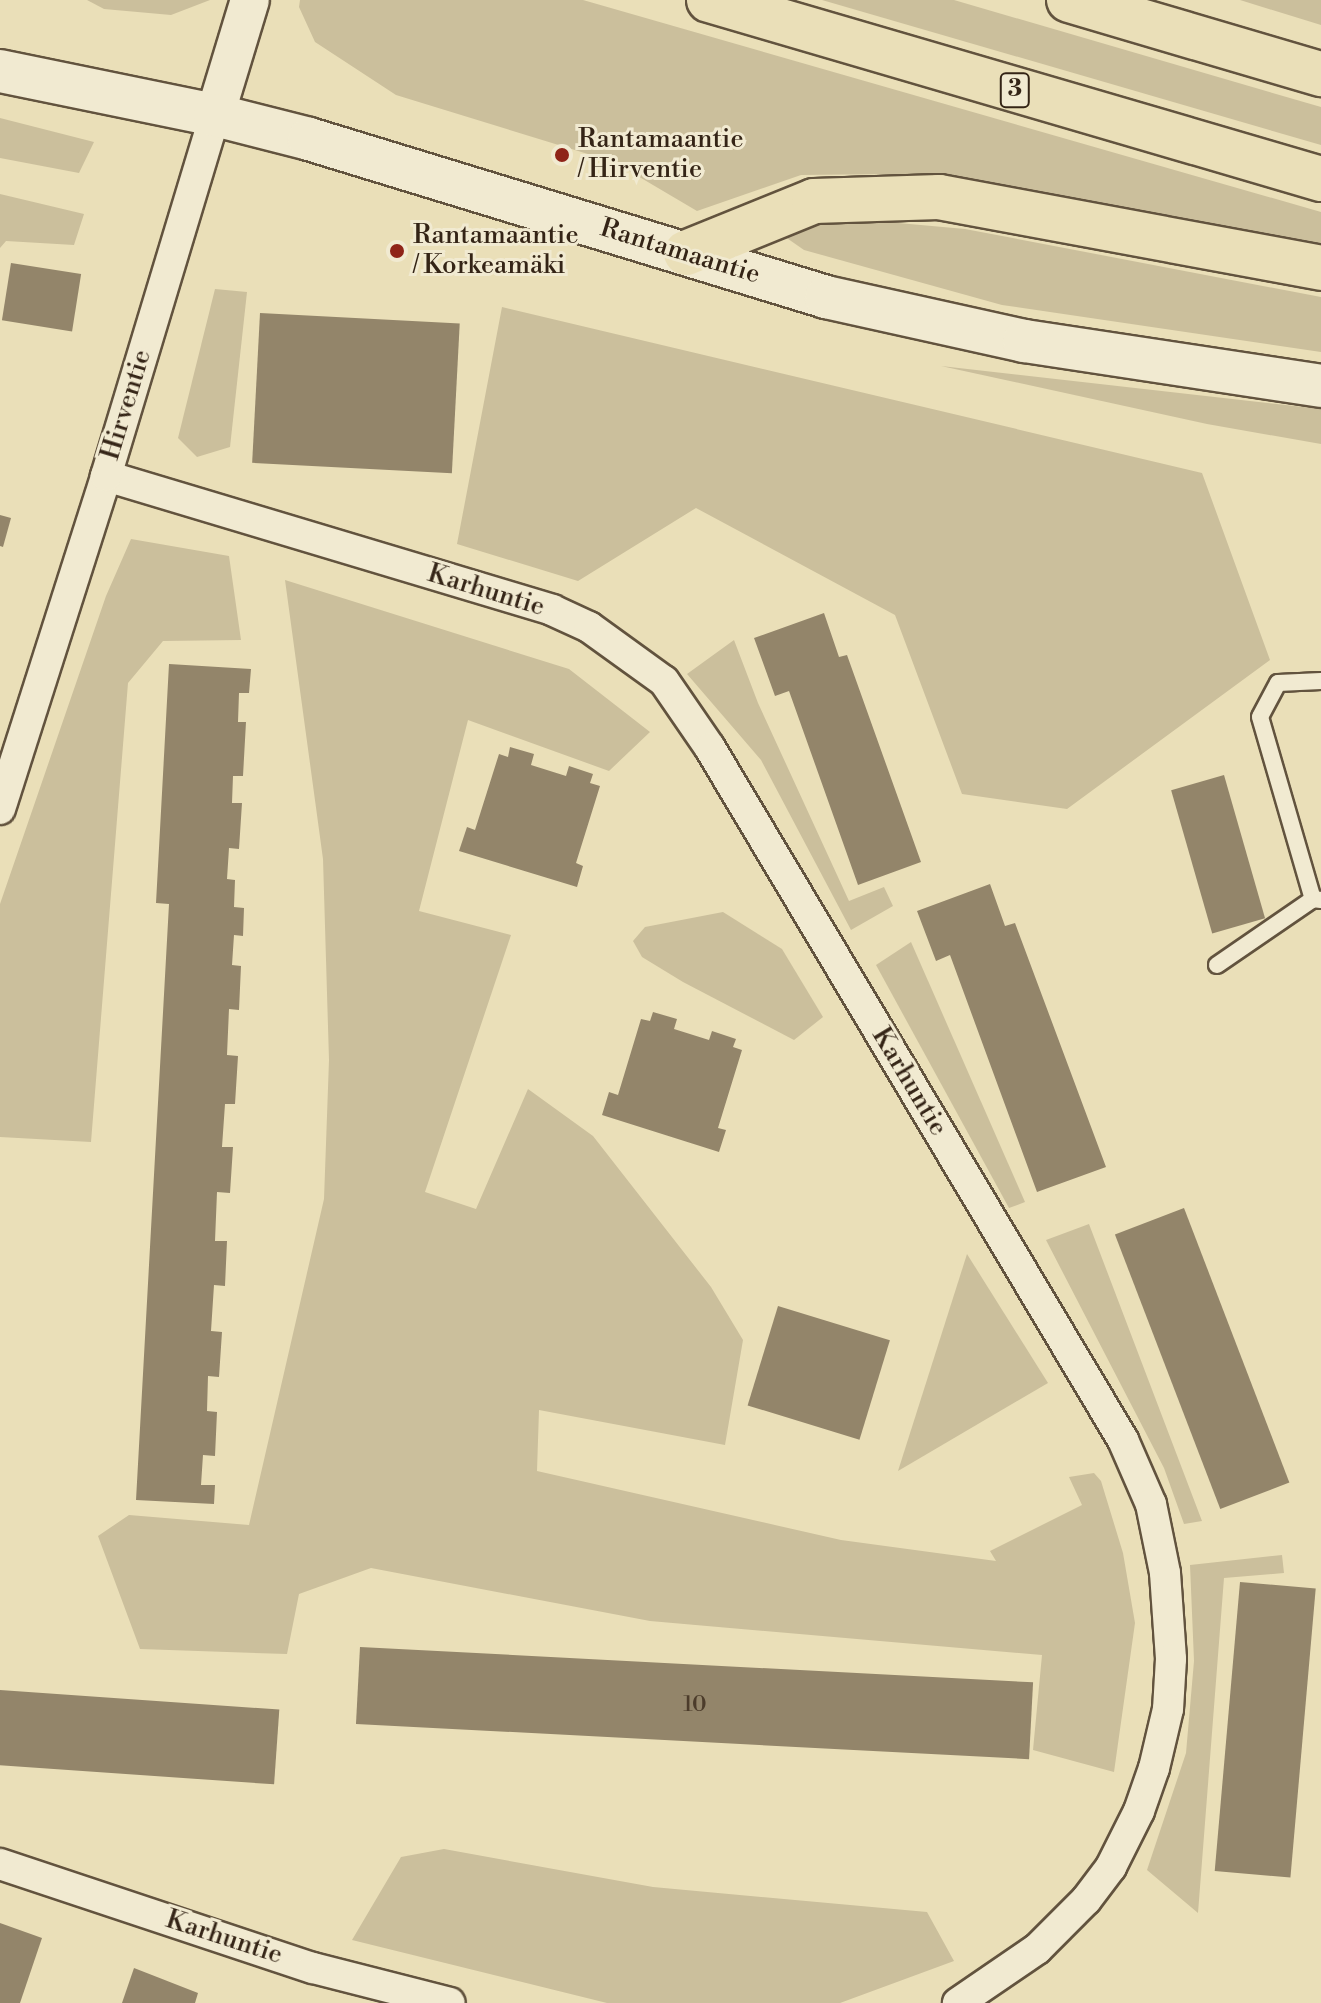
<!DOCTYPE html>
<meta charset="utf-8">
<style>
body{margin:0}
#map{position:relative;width:1321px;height:2003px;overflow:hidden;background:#eadfb8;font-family:"Libre Bodoni",serif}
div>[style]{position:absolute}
.green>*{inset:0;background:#cbbf9c}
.building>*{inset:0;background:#93856a;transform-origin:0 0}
.roads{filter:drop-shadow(2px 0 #62533e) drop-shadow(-2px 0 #62533e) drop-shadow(0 2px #62533e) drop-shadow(0 -2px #62533e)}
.service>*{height:16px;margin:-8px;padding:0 8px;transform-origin:8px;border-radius:8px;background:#f1ead1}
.minor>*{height:30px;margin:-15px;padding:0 15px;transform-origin:15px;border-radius:15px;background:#f1ead1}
.tertiary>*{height:38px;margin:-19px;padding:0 19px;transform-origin:19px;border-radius:19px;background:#f1ead1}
.secondary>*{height:42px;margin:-21px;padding:0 21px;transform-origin:21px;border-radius:21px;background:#f1ead1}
.motorway>*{height:44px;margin:-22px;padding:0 22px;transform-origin:22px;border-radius:22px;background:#eadfb8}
.dots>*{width:22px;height:22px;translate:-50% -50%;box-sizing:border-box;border:4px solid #f1ead1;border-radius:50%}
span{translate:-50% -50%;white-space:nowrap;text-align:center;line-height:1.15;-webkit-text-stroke:6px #f1ead1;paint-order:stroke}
.number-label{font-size:22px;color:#4c3c2b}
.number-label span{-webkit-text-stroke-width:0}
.shield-label span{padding:2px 6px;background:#f1ead1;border:2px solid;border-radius:6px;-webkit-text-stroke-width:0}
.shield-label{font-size:24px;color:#342416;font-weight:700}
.poi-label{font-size:26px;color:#342416}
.left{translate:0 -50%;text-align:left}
.street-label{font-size:26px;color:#342416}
</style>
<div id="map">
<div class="green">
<div style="clip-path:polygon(87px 0,210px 0,171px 15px,104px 9px)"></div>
<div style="clip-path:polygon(300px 0,583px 0,1321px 212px,1321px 254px,891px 174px,801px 175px,697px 211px,614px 162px,396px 95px,315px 42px,299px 7px)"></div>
<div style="clip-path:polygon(822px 0,954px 0,1321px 107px,1321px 145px)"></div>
<div style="clip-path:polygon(1240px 0,1321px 0,1321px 25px)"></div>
<div style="clip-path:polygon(0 118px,94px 142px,79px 173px,0 158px)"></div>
<div style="clip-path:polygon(0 194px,84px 214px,74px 245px,6px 241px,0 248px)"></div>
<div style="clip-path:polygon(832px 217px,965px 229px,1321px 297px,1321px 352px,1002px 305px,804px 250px,781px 234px)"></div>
<div style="clip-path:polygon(215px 289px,247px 292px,230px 447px,197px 457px,178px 438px)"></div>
<div style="clip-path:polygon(502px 307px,1202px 473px,1270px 660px,1067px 809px,962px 794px,895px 615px,696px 508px,578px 581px,457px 544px)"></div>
<div style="clip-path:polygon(941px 366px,1321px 409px,1321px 444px,1207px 424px)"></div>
<div style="clip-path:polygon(131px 539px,229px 556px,241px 640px,163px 641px,128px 683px,91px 1142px,0 1137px,0 904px,106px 596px)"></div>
<div style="clip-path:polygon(285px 580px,569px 669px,650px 732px,609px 771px,468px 720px,419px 911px,511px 935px,425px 1192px,476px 1209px,528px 1089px,593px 1136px,711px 1287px,743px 1340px,725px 1445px,539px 1410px,537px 1471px,841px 1540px,996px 1561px,990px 1551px,1082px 1505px,1069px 1477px,1094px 1473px,1101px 1481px,1123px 1553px,1135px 1623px,1114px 1772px,1033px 1750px,1042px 1655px,650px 1621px,371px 1568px,299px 1594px,287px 1654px,140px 1649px,98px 1536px,129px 1515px,249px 1525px,324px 1199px,329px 1060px,323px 859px)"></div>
<div style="clip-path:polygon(734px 640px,758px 703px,849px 901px,884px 887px,893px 906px,851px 930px,761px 760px,687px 674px)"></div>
<div style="clip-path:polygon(723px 912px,782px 949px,823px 1017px,794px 1040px,683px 982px,642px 957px,633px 941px,645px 927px)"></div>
<div style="clip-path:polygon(911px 942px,1025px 1202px,1009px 1208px,876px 965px)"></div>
<div style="clip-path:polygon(1089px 1224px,1202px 1521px,1184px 1524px,1164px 1468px,1046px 1240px)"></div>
<div style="clip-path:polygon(967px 1254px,1048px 1383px,898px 1471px)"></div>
<div style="clip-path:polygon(1282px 1555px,1284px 1573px,1224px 1578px,1198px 1913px,1147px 1870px,1186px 1753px,1194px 1661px,1190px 1565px)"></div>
<div style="clip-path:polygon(444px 1849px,653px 1887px,927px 1912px,954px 1961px,840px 2003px,607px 2003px,352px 1940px,401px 1857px)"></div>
</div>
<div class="building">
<div style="left:11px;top:263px;width:71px;height:58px;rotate:9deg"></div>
<div style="left:260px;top:313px;width:200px;height:150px;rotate:3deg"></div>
<div style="clip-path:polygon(0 515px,11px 518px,3px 547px,0 546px)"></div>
<div style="clip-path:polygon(824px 613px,839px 657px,847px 655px,921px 862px,858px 885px,789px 691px,775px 696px,754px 638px)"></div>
<div style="clip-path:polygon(169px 664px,251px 669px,249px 693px,239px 693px,238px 722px,246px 722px,243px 776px,233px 776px,232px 803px,242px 803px,239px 849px,229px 848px,227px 879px,235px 880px,234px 907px,244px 908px,243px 936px,234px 935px,232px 965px,241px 966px,239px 1010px,229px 1009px,227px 1055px,238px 1056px,235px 1104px,225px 1104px,222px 1147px,233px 1147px,230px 1193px,217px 1192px,215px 1241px,227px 1241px,225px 1286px,214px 1285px,211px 1331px,222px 1332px,219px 1377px,208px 1376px,207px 1411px,217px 1412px,215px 1456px,203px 1455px,201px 1485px,215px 1485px,214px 1504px,136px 1500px,169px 904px,156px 903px)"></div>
<div style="clip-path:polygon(510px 747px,534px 754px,531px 765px,566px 776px,569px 766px,593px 774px,590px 783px,600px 786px,576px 863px,583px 866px,577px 887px,459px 851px,467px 827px,475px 830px,499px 754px,508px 757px)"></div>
<div style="left:1224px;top:775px;width:149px;height:55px;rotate:74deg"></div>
<div style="clip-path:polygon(990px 884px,1005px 926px,1015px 923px,1106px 1167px,1037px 1192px,950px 955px,936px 961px,917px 911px)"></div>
<div style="clip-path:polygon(653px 1012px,677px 1019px,674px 1029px,709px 1040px,712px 1031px,736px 1039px,733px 1047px,742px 1050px,718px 1128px,726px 1130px,719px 1152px,602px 1115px,609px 1092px,618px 1095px,641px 1019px,650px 1021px)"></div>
<div style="left:1184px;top:1208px;width:294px;height:74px;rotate:69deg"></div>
<div style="left:778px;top:1306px;width:117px;height:104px;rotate:17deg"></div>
<div style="left:1240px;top:1582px;width:76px;height:290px;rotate:5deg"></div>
<div style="left:360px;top:1647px;width:674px;height:77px;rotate:3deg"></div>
<div style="left:0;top:1690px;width:280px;height:75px;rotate:4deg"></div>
<div style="clip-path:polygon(0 1923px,42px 1938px,20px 2003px,0 2003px)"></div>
<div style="clip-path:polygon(134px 1968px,198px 1993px,195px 2003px,122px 2003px)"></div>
</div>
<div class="roads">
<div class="service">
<div style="left:1321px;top:681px;width:43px;rotate:177.3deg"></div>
<div style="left:1278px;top:683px;width:38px;rotate:118deg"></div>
<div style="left:1260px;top:717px;width:190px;rotate:73.8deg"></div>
<div style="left:1313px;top:899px;width:8px;rotate:7deg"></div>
<div style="left:1217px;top:965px;width:116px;rotate:-34.5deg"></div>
</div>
<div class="minor">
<div style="left:106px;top:476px;width:466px;rotate:16.7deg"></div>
<div style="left:552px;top:610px;width:41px;rotate:24.7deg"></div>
<div style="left:589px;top:627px;width:92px;rotate:35.8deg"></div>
<div style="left:664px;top:681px;width:81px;rotate:55.5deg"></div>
<div style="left:710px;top:748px;width:806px;rotate:59.17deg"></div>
<div style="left:1123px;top:1440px;width:70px;rotate:66.4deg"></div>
<div style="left:1151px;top:1504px;width:70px;rotate:78.5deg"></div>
<div style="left:1165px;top:1573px;width:86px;rotate:86deg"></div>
<div style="left:1171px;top:1659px;width:50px;rotate:93.4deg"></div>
<div style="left:1168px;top:1709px;width:61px;rotate:103.3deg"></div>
<div style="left:1154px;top:1768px;width:46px;rotate:109.2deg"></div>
<div style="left:1139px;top:1811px;width:63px;rotate:116.6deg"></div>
<div style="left:1111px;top:1867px;width:41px;rotate:127.1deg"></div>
<div style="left:1086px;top:1900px;width:69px;rotate:135deg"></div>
<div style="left:1037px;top:1949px;width:96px;rotate:145.6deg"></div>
<div style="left:0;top:809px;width:349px;rotate:-72.3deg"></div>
<div style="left:106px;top:476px;width:377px;rotate:-73.2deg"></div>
<div style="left:0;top:1864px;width:330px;rotate:18.4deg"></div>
<div style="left:313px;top:1968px;width:141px;rotate:14.3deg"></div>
</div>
<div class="tertiary">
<div style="left:215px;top:115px;width:120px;rotate:-73.1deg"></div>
</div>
<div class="secondary">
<div style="left:0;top:71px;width:219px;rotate:11.6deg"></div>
<div style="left:215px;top:115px;width:97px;rotate:14.3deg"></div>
<div style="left:309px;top:139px;width:541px;rotate:16.99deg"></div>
<div style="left:826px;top:297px;width:203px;rotate:12.5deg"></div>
<div style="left:1024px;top:341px;width:300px;rotate:8.6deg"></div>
</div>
<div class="motorway">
<div style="left:709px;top:0;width:638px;rotate:16.3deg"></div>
<div style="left:1069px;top:0;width:263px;rotate:16.4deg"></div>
<div style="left:686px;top:253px;width:138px;rotate:-22.1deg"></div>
<div style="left:814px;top:201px;width:125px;rotate:-1.8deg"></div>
<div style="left:939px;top:197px;width:389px;rotate:10.5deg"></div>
</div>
</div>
<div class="dots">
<div style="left:562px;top:155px;background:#8f2418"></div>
<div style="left:397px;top:251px;background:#8f2418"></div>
</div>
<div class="number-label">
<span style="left:695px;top:1705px">10</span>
</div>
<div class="shield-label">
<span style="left:1015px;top:90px">3</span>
</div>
<div class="poi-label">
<span class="left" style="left:578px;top:155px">Rantamaantie<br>/ Hirventie</span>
<span class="left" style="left:413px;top:251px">Rantamaantie<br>/ Korkeamäki</span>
</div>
<div class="street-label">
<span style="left:680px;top:252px;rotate:17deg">Rantamaantie</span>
<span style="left:127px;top:405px;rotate:-73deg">Hirventie</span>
<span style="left:486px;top:591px;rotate:17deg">Karhuntie</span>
<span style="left:909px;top:1082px;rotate:59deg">Karhuntie</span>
<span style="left:224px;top:1938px;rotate:18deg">Karhuntie</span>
</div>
</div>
